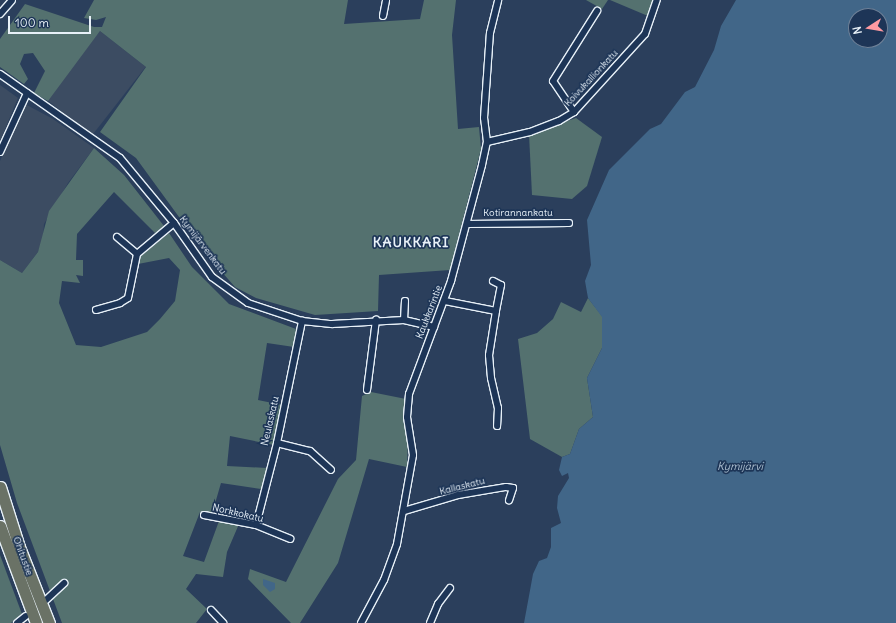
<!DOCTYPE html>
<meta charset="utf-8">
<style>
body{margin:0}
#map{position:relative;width:896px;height:623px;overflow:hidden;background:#2b3f5c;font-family:Delius,sans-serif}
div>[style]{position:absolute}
.built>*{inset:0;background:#3c4c62;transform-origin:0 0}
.green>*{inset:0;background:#54716f}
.water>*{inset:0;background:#416688}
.roads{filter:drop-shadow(1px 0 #e8f1f8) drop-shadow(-1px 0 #e8f1f8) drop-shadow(0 1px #e8f1f8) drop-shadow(0 -1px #e8f1f8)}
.minor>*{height:6px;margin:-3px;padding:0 3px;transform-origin:3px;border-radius:3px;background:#1d3557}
.motorway>*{height:11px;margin:-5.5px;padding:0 5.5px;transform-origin:5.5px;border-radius:5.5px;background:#6a7266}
span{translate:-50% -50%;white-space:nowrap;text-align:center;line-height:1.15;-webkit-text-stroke:3.5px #1d3557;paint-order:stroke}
.street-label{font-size:10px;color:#e8f1f8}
.water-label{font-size:11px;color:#aec0d1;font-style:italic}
.district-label{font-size:14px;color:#e8f1f8;font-weight:700;letter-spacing:1px}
.north{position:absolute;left:848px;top:8px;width:40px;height:40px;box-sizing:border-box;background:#1d3557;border:1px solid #6e8097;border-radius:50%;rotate:258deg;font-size:11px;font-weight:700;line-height:16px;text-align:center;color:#e8f1f8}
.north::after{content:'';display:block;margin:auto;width:14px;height:18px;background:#ff9aa2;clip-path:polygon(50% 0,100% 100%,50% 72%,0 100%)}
.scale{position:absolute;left:8px;top:16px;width:83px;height:18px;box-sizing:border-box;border:2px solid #e8f1f8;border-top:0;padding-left:5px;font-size:12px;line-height:14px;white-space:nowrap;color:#e8f1f8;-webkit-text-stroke:3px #1d3557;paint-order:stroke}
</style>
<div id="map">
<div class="built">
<div style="left:100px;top:31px;width:58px;height:87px;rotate:38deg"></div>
<div style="clip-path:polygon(0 85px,18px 98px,0 141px)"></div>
<div style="clip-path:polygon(25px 104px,53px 119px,94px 148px,68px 183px,44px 224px,43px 238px,38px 252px,22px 273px,0 260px,0 161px)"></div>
</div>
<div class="green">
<div style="clip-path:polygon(94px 0,348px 0,344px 24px,420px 19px,424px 0,456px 0,452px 35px,458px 129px,479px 127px,481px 149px,450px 270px,379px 275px,378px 311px,315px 315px,256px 298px,235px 287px,206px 254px,136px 158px,100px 132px,146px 67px,100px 31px,48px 101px,34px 93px,45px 71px,33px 53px,24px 54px,20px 64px,28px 79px,24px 84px,0 67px,0 39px,25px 4px,94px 27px,102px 27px,106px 17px,96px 20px,84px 18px)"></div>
<div style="clip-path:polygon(586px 0,608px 0,602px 9px)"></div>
<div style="clip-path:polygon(610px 0,655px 0,648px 16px)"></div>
<div style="clip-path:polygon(576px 118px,602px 137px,587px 186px,572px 199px,532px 195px,529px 134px)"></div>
<div style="clip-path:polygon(94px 148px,124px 175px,164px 226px,155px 233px,114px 192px,77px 234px,76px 260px,83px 260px,83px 276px,76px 275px,80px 283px,62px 281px,59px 303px,76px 345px,101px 347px,147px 332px,160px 319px,175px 301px,180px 270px,169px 258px,138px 264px,141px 256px,169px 233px,192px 267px,229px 304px,296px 329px,294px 347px,267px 343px,258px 400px,282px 405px,274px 445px,230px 436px,227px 466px,267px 468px,261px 489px,221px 483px,212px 514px,200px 512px,183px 556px,204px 562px,219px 521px,239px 524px,227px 552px,223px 577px,196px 574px,186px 589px,207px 609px,196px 623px,62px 623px,17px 503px,0 445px,0 260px,22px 273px,38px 252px,49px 211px)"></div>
<div style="clip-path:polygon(588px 298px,602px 316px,602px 348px,587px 378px,593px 417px,579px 429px,570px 454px,562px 457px,530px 439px,518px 339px,537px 333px,553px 319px,561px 302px,581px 312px)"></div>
<div style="clip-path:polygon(371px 392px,406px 399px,403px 421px,408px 439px,407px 467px,369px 459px,338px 563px,300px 623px,291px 623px,248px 579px,250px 569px,286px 582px,338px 479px,356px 460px,362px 396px)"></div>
<div style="clip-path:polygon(0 555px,22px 614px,11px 623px,0 623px)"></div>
</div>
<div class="water">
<div style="clip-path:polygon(evenodd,736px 0,896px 0,896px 623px,524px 623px,533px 574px,539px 561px,547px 558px,551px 547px,551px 528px,561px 523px,557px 508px,558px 496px,569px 478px,568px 473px,562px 476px,559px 470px,562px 457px,570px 454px,579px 429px,593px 417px,587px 378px,602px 348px,602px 317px,588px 298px,585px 281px,591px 265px,587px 220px,609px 170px,650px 129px,661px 124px,685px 92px,695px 87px,714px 50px,721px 26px,736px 0,856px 16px,880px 16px,880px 40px,856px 40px,856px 16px)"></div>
<div style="clip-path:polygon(263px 579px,275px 583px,275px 589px,270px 592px,263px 585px)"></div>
</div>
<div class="roads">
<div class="minor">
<div style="left:0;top:14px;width:18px;rotate:-49deg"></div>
<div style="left:383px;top:16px;width:16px;rotate:-79deg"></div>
<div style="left:0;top:74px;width:146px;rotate:35deg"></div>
<div style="left:120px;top:158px;width:85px;rotate:50.3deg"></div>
<div style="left:174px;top:223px;width:66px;rotate:54.9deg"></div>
<div style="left:212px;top:277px;width:44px;rotate:35.8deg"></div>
<div style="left:248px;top:303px;width:57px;rotate:18.4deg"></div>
<div style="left:302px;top:321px;width:30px;rotate:6deg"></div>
<div style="left:332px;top:324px;width:72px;rotate:-3.2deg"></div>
<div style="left:404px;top:320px;width:31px;rotate:13deg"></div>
<div style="left:574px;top:112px;width:37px;rotate:-124deg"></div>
<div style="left:553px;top:81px;width:83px;rotate:-57.8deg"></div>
<div style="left:487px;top:142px;width:44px;rotate:-13.1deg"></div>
<div style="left:530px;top:132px;width:31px;rotate:-21deg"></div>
<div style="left:559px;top:121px;width:17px;rotate:-31deg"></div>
<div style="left:574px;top:112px;width:105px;rotate:-47.7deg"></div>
<div style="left:645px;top:34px;width:36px;rotate:-71deg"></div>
<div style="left:0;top:152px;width:65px;rotate:-65.4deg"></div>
<div style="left:467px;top:224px;width:102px;rotate:-0.6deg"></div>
<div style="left:117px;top:237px;width:26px;rotate:40deg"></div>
<div style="left:493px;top:281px;width:9px;rotate:27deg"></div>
<div style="left:501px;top:285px;width:26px;rotate:101deg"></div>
<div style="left:445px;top:301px;width:52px;rotate:11.1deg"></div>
<div style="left:496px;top:311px;width:45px;rotate:99deg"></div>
<div style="left:489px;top:355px;width:23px;rotate:85deg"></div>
<div style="left:491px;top:378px;width:31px;rotate:77deg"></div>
<div style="left:498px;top:408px;width:18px;rotate:93deg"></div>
<div style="left:96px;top:310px;width:25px;rotate:-16deg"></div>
<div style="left:120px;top:303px;width:9px;rotate:-32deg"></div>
<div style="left:128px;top:298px;width:45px;rotate:-78.4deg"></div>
<div style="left:137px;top:254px;width:48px;rotate:-40deg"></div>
<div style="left:404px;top:320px;width:19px;rotate:-87deg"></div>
<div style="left:367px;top:390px;width:71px;rotate:-82.7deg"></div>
<div style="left:277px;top:443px;width:34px;rotate:14deg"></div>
<div style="left:310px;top:451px;width:28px;rotate:42deg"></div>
<div style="left:404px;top:511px;width:56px;rotate:-16.5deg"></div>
<div style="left:458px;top:495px;width:49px;rotate:-9.5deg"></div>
<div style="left:506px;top:487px;width:7px;rotate:8deg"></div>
<div style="left:513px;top:488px;width:13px;rotate:108deg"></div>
<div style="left:204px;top:515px;width:53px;rotate:10.9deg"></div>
<div style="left:256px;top:525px;width:37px;rotate:22deg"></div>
<div style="left:256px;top:525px;width:85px;rotate:-75.6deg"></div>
<div style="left:277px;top:443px;width:125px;rotate:-78.4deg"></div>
<div style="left:46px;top:600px;width:25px;rotate:-43deg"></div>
<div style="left:211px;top:610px;width:18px;rotate:47deg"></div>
<div style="left:17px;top:623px;width:11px;rotate:-38deg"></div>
<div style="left:361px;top:623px;width:49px;rotate:-61.9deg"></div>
<div style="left:384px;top:580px;width:38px;rotate:-70deg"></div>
<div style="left:397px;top:544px;width:90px;rotate:-79.8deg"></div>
<div style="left:413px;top:455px;width:38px;rotate:-99deg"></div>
<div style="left:407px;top:417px;width:23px;rotate:-85deg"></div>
<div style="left:409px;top:394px;width:121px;rotate:-69.6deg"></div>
<div style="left:451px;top:281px;width:120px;rotate:-75deg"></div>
<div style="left:482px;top:165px;width:24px;rotate:-78deg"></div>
<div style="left:487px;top:142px;width:24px;rotate:-97deg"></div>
<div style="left:484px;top:118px;width:85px;rotate:-86deg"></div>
<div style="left:490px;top:33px;width:34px;rotate:-76deg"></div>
<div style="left:430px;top:623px;width:21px;rotate:-67deg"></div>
<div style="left:438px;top:604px;width:20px;rotate:-53deg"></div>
</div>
<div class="motorway">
<div style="left:0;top:487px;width:63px;rotate:72.4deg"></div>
<div style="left:19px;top:547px;width:82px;rotate:68.5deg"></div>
<div style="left:0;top:526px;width:103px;rotate:69.6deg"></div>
</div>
</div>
<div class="street-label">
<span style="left:591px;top:78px;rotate:-47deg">Koivukallionkatu</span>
<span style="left:518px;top:213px">Kotirannankatu</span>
<span style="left:203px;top:245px;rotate:53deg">Kymijärvenkatu</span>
<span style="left:429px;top:312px;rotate:-69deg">Kaukkarintie</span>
<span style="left:270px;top:421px;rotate:-77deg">Neulaskatu</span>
<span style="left:462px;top:486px;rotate:-14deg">Kallaskatu</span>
<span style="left:238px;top:513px;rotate:13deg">Norkkokatu</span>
<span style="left:23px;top:556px;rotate:70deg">Ohitustie</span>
</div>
<div class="water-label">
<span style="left:740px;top:466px">Kymijärvi</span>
</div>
<div class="district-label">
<span style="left:411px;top:242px">KAUKKARI</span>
</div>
<div class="north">N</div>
<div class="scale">100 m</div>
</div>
